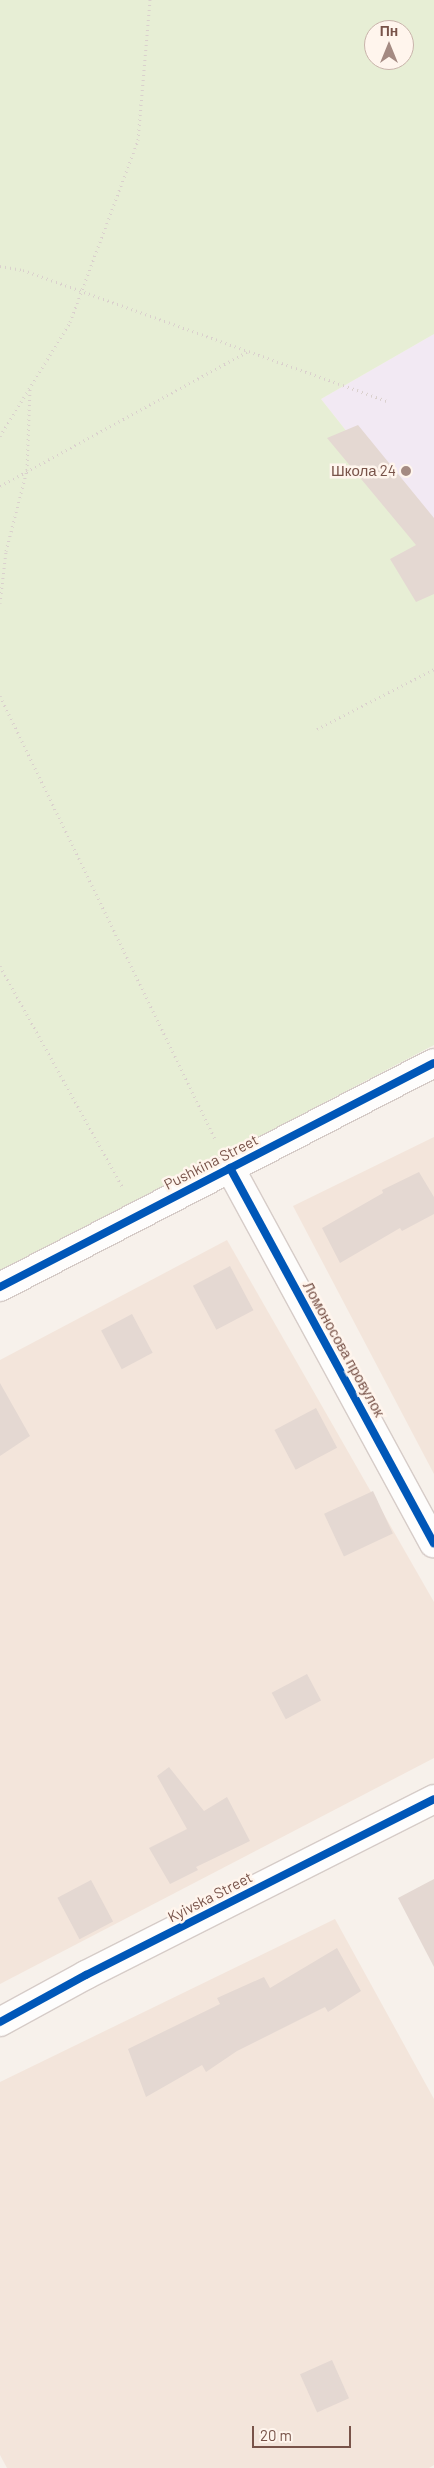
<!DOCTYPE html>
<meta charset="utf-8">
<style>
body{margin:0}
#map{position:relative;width:434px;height:2468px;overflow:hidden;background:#f7f1eb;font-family:Barlow,sans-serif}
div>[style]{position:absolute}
.residential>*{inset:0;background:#f3e5db}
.education>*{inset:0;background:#f2e9f3}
.green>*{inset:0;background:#e7eed5}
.building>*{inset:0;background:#e4d8d2;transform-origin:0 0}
.path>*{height:3px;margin-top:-1.5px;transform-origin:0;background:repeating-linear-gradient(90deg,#dad0cd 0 1px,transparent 0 5px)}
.roads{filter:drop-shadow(1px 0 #d6ccc8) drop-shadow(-1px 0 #d6ccc8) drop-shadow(0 1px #d6ccc8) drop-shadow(0 -1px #d6ccc8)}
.minor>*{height:28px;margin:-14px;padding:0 14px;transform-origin:14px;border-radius:14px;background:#fefdfc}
.cycleway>*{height:8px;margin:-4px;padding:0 4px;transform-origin:4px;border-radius:4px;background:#0057b8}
.dots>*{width:14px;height:14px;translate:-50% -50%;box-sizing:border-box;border:2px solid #fff5ed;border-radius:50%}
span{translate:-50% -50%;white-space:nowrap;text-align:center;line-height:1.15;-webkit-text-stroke:5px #fff5ed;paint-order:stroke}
.poi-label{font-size:15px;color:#785349}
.right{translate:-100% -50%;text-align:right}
.street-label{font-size:15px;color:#785349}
.north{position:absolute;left:364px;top:20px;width:50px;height:50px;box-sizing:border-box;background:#fff5ed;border:1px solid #c9b4ab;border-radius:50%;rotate:0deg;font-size:14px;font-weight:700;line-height:20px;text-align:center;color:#785349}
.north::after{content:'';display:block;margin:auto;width:18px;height:22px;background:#a48a82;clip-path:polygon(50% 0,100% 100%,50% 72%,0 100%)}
.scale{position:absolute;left:252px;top:2426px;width:99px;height:22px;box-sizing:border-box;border:2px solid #785349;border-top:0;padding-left:6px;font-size:15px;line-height:18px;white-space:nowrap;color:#785349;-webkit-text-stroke:4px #fff5ed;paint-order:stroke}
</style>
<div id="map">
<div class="residential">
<div style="clip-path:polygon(434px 1137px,434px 1474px,293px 1206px)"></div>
<div style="clip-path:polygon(227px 1240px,434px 1602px,434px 1758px,0 1984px,0 1360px)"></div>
<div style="clip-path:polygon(335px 1919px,434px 2099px,434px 2465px,429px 2468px,7px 2468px,0 2455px,0 2082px)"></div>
</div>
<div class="education">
<div style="clip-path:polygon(434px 334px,434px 542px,321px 399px)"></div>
</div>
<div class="green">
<div style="clip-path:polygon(evenodd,0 0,434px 0,434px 334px,321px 399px,434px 542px,434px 1045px,0 1272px,0 0,374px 30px,404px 30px,404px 60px,374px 60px,374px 30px)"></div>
</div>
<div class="building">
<div style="clip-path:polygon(358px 425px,434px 518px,434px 594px,416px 602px,390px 559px,416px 545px,327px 438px)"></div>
<div style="clip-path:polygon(419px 1172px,434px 1197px,434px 1214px,402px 1231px,400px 1228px,340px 1263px,322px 1228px,383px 1193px,382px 1190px)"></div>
<div style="left:230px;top:1266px;width:50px;height:42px;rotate:62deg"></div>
<div style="left:132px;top:1314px;width:44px;height:35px;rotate:62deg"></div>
<div style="clip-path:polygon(0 1383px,30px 1436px,0 1456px)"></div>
<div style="left:316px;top:1408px;width:45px;height:47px;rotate:62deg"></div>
<div style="left:373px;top:1491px;width:47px;height:54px;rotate:65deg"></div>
<div style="left:307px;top:1674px;width:30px;height:40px;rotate:62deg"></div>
<div style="clip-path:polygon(169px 1767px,204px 1811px,227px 1797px,250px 1841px,196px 1867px,198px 1870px,170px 1884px,149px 1848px,187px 1829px,157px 1776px)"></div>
<div style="clip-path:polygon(434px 1879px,434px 1967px,398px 1898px)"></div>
<div style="left:91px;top:1880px;width:47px;height:38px;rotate:62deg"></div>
<div style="clip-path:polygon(337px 1948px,361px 1991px,328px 2012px,325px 2007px,237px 2051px,206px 2072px,202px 2065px,146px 2097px,128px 2049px,220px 2004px,217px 1998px,264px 1977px,270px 1988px)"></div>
<div style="left:332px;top:2360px;width:42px;height:35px;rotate:66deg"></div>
</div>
<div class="path">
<div style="left:0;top:266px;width:23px;rotate:10deg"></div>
<div style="left:23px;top:270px;width:389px;rotate:19.8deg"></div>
<div style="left:0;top:436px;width:134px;rotate:-58.4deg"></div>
<div style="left:70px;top:322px;width:194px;rotate:-69.5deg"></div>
<div style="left:138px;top:140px;width:141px;rotate:-85.1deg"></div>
<div style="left:0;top:486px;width:281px;rotate:-28.5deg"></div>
<div style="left:0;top:603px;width:52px;rotate:-83.4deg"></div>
<div style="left:6px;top:551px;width:84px;rotate:-75.5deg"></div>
<div style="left:27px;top:470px;width:81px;rotate:-87.9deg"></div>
<div style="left:0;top:696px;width:494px;rotate:64.1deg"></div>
<div style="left:317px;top:729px;width:131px;rotate:-27.1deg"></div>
<div style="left:0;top:966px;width:254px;rotate:61deg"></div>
</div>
<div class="roads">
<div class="minor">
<div style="left:230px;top:1168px;width:427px;rotate:61.5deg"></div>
<div style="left:0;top:1287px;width:488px;rotate:-27.3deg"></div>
<div style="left:0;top:2022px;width:98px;rotate:-28.7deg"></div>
<div style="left:86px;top:1975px;width:390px;rotate:-26.8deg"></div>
</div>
</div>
<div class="cycleway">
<div style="left:230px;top:1168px;width:427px;rotate:61.5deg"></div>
<div style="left:0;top:1287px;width:488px;rotate:-27.3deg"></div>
<div style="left:0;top:2022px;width:98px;rotate:-28.7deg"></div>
<div style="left:86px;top:1975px;width:390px;rotate:-26.8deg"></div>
</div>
<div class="dots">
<div style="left:406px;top:471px;background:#a48a82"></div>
</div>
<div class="poi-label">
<span class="right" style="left:396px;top:471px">Школа 24</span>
</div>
<div class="street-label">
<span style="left:211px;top:1162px;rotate:-27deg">Pushkina Street</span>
<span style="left:344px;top:1349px;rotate:61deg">Ломоносова провулок</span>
<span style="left:210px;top:1897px;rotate:-27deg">Kyivska Street</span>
</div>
<div class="north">Пн</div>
<div class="scale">20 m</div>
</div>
